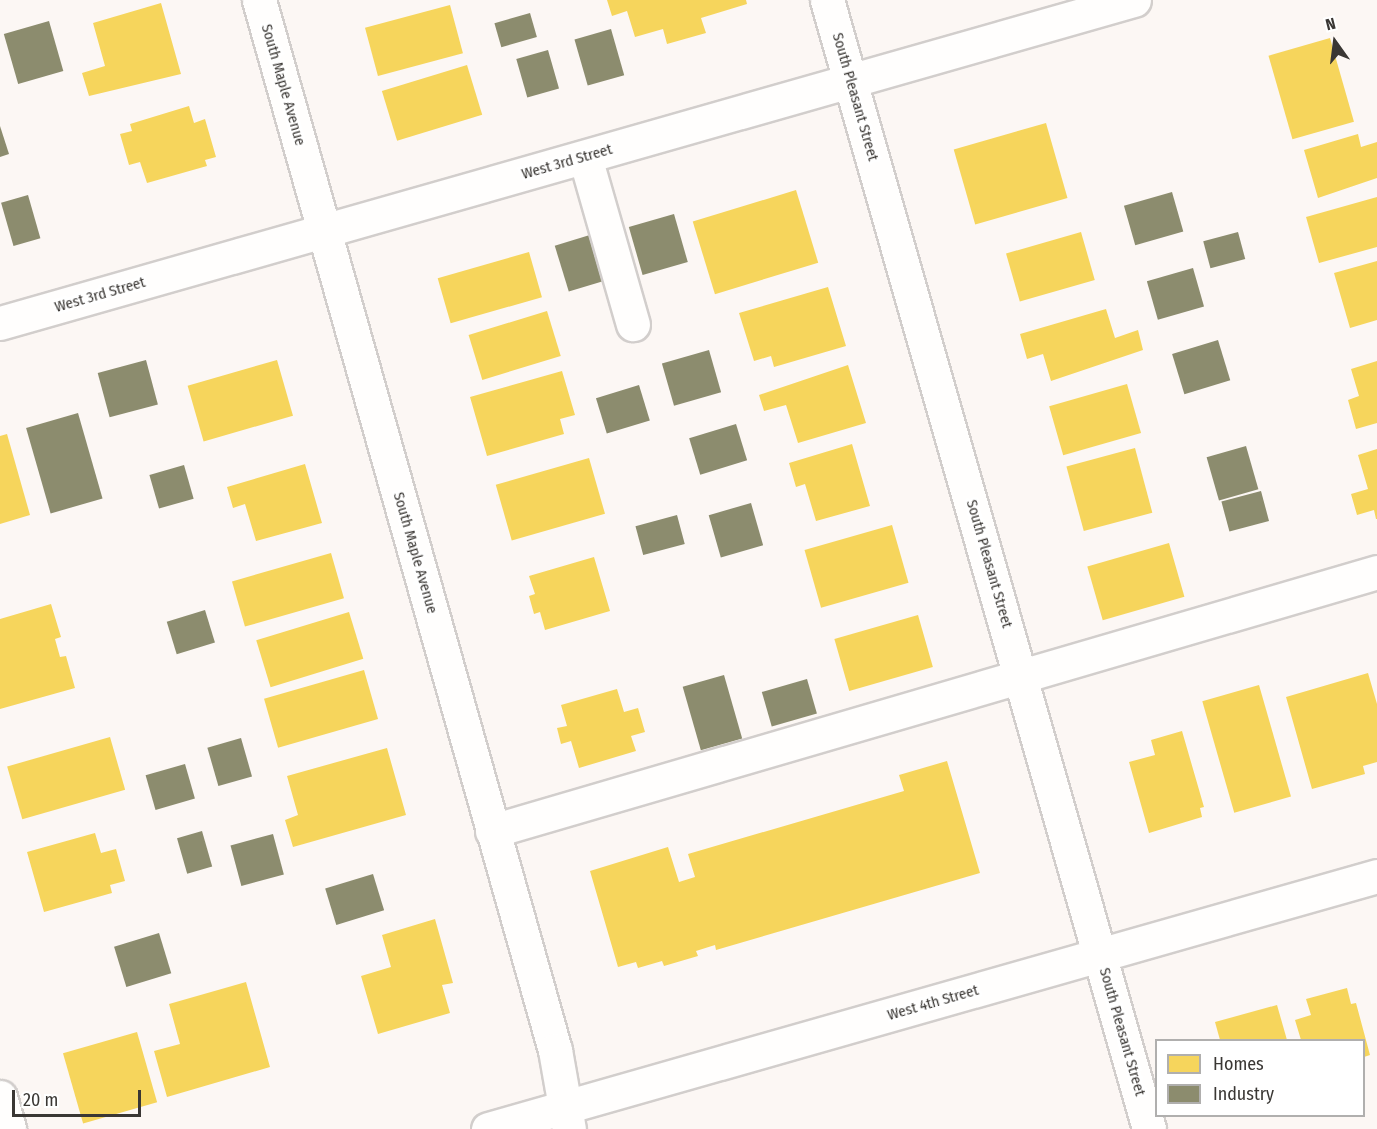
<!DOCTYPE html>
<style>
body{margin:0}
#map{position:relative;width:1377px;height:1129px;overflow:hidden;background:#fcf7f4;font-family:"Fira Sans Condensed",sans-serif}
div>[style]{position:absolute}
.homes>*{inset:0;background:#f6d55c;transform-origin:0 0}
.industry>*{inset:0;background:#8c8c6e;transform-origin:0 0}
.roads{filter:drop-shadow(2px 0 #d2cecc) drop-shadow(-2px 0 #d2cecc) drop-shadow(0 2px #d2cecc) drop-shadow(0 -2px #d2cecc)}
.minor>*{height:33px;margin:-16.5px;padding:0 16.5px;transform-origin:16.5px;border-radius:16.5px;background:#fffefd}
span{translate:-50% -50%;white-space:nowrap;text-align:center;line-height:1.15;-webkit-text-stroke:6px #fff;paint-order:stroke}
.street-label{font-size:15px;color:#3a3734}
.legend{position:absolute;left:1155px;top:1039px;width:210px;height:78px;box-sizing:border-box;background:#fff;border:2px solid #b0afae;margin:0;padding:8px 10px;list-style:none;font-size:18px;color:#3a3734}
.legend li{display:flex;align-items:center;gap:12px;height:30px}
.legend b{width:30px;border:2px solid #b0afae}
.north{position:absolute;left:1305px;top:12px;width:60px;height:60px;-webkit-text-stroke:4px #fff;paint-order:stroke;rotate:346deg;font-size:16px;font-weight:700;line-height:24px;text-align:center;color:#3a3734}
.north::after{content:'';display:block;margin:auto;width:21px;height:27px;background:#3a3734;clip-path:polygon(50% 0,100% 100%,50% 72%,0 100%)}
.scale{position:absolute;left:12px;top:1090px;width:129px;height:27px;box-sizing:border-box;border:3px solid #3a3734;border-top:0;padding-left:8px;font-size:18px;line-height:21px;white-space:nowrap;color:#3a3734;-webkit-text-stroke:4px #fff;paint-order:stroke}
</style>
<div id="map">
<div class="homes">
<div style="clip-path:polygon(607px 0,746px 0,747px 4px,701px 18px,706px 33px,667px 44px,663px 29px,635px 37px,627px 11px,612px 16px)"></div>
<div style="clip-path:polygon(161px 3px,181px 74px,89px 96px,82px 73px,105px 66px,93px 23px)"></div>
<div style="left:450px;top:5px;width:50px;height:88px;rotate:75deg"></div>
<div style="left:1330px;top:38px;width:87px;height:64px;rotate:74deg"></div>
<div style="left:467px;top:65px;width:52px;height:89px;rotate:73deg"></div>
<div style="clip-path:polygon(189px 106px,194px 123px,205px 119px,216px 157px,205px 160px,207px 166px,147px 183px,140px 162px,129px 165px,120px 134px,132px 131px,130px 124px)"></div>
<div style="left:1046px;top:123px;width:78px;height:96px;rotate:74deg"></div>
<div style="clip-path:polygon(1358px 134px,1361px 147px,1377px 142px,1377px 178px,1318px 198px,1304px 150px)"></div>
<div style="left:796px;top:190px;width:76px;height:108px;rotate:73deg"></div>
<div style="clip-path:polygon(1377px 197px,1377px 247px,1319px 263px,1306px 217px)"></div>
<div style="left:1081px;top:232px;width:50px;height:78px;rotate:74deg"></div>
<div style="left:529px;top:252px;width:47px;height:95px;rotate:74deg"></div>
<div style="clip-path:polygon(1377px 261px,1377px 320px,1350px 328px,1334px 273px)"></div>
<div style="clip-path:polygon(828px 287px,846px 346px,774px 367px,771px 356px,754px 361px,739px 313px)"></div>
<div style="clip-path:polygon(1106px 309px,1115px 338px,1138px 330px,1143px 350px,1051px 381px,1043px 354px,1027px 359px,1020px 334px)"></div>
<div style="left:547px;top:311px;width:47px;height:82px;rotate:73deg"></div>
<div style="left:277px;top:360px;width:58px;height:93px;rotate:74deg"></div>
<div style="clip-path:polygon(1377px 361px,1377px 423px,1356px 429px,1348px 400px,1359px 396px,1351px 369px)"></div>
<div style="clip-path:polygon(848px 365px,866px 423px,798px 443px,786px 405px,764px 411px,759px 395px)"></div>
<div style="clip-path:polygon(562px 371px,575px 415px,560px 419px,564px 434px,487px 456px,470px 397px)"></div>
<div style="left:1127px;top:384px;width:51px;height:81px;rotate:74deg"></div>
<div style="clip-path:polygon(7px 434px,30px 515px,0 524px,0 436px)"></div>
<div style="clip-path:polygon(852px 444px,870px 506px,816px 521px,805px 484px,796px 487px,789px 463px)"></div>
<div style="left:1135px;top:448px;width:67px;height:71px;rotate:75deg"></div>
<div style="clip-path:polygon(1377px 449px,1377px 519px,1376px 519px,1374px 510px,1357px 515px,1351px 494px,1368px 489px,1358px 455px)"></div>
<div style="left:589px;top:458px;width:58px;height:97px;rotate:74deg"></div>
<div style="clip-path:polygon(305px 464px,322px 523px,256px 541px,245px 504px,233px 508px,227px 487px)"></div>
<div style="left:892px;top:525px;width:60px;height:91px;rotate:74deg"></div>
<div style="left:1169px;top:543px;width:56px;height:85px;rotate:74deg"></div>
<div style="left:331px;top:553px;width:47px;height:103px;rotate:74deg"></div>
<div style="clip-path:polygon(594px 557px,610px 611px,545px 630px,540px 612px,534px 614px,529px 596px,535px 594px,529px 576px)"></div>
<div style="clip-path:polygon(51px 604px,61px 637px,55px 639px,60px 657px,66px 656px,75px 688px,0 709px,0 619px)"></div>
<div style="left:349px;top:612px;width:49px;height:97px;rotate:73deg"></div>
<div style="left:918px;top:615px;width:54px;height:87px;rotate:74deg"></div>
<div style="left:364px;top:670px;width:51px;height:104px;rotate:74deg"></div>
<div style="clip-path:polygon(1368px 673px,1377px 704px,1377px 762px,1363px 766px,1365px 774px,1312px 789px,1286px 697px)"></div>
<div style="left:1259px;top:685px;width:116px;height:59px;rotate:74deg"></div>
<div style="clip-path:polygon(617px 689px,624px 712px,638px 708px,645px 732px,631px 736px,636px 751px,579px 768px,571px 741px,561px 744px,557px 728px,567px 726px,561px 705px)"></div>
<div style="clip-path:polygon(1182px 731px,1204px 807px,1200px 808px,1202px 817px,1149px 833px,1129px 762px,1155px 755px,1151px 740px)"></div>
<div style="left:110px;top:737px;width:55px;height:107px;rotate:74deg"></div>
<div style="clip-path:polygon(387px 748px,406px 815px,293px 847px,285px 820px,298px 815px,287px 776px)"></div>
<div style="clip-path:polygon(947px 761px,980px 873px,716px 950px,715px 945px,696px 951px,698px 956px,664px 966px,662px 961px,638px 968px,636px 962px,618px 967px,590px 871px,668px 847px,679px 882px,695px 877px,688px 854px,904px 791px,899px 775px)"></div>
<div style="clip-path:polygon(95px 833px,101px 853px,116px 849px,125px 881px,110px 885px,112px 893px,44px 912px,27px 852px)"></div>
<div style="clip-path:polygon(435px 919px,453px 983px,442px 985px,450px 1013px,378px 1034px,361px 976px,391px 967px,382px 935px)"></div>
<div style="clip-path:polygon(246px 982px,270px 1067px,167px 1097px,154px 1051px,180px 1044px,169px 1004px)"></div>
<div style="clip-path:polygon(1347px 988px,1351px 1004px,1356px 1003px,1370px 1055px,1364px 1057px,1364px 1040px,1301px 1040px,1295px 1020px,1311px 1015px,1306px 999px)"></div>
<div style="clip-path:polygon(1277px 1005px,1287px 1040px,1220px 1040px,1215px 1022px)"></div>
<div style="left:137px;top:1032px;width:73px;height:77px;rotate:74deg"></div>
</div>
<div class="industry">
<div style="left:530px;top:13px;width:25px;height:37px;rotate:74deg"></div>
<div style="left:49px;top:21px;width:52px;height:47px;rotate:74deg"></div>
<div style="left:611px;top:29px;width:48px;height:38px;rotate:74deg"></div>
<div style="left:548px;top:50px;width:40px;height:33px;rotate:74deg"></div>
<div style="clip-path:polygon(0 126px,9px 154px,0 157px)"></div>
<div style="left:1172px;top:192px;width:41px;height:50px;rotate:74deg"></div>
<div style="left:28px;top:195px;width:45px;height:28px;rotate:74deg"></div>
<div style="left:674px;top:214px;width:50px;height:47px;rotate:74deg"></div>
<div style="left:1238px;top:232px;width:28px;height:36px;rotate:75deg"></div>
<div style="left:593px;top:234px;width:48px;height:40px;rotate:73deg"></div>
<div style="left:1193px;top:268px;width:40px;height:48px;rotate:74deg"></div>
<div style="left:1218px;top:340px;width:42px;height:48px;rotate:73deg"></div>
<div style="left:709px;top:350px;width:44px;height:49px;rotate:74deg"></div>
<div style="left:146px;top:360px;width:46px;height:50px;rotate:75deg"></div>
<div style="left:639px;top:385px;width:37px;height:45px;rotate:73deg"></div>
<div style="left:78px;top:413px;width:89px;height:54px;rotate:74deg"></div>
<div style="left:736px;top:424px;width:38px;height:49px;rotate:73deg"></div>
<div style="left:1246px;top:446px;width:45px;height:41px;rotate:74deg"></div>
<div style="left:184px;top:465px;width:35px;height:36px;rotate:74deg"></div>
<div style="left:1261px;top:491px;width:31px;height:41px;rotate:75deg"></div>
<div style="left:751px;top:503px;width:44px;height:44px;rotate:74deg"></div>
<div style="left:677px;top:515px;width:30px;height:43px;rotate:75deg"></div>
<div style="left:205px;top:610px;width:34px;height:40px;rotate:73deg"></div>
<div style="left:724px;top:675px;width:66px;height:43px;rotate:74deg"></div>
<div style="left:807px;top:679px;width:36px;height:47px;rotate:74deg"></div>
<div style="left:241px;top:738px;width:40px;height:35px;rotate:74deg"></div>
<div style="left:185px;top:764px;width:36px;height:41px;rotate:74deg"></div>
<div style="left:202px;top:831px;width:37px;height:26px;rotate:74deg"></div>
<div style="left:273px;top:834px;width:42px;height:44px;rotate:75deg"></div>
<div style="left:373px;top:874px;width:38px;height:50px;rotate:73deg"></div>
<div style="left:159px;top:933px;width:42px;height:47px;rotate:73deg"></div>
</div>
<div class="roads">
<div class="minor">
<div style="left:259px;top:0;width:1091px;rotate:74.26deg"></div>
<div style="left:555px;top:1050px;width:80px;rotate:80deg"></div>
<div style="left:827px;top:0;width:1174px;rotate:74.08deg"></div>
<div style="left:585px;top:157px;width:174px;rotate:74deg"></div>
<div style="left:0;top:323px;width:1179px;rotate:-15.9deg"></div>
<div style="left:492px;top:831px;width:922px;rotate:-16.31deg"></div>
<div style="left:0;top:1097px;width:33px;rotate:74deg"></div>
<div style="left:488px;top:1129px;width:924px;rotate:-15.89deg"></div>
</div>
</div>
<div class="street-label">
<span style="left:283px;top:85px;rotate:74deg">South Maple Avenue</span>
<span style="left:855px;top:97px;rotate:74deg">South Pleasant Street</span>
<span style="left:567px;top:162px;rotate:-16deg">West 3rd Street</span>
<span style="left:100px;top:295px;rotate:-16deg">West 3rd Street</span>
<span style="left:415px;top:553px;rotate:74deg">South Maple Avenue</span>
<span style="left:989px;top:564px;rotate:74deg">South Pleasant Street</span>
<span style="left:933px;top:1003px;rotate:-16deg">West 4th Street</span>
<span style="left:1122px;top:1032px;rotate:74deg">South Pleasant Street</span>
</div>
<ul class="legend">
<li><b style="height:16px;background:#f6d55c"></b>Homes</li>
<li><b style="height:16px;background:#8c8c6e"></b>Industry</li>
</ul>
<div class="north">N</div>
<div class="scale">20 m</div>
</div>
